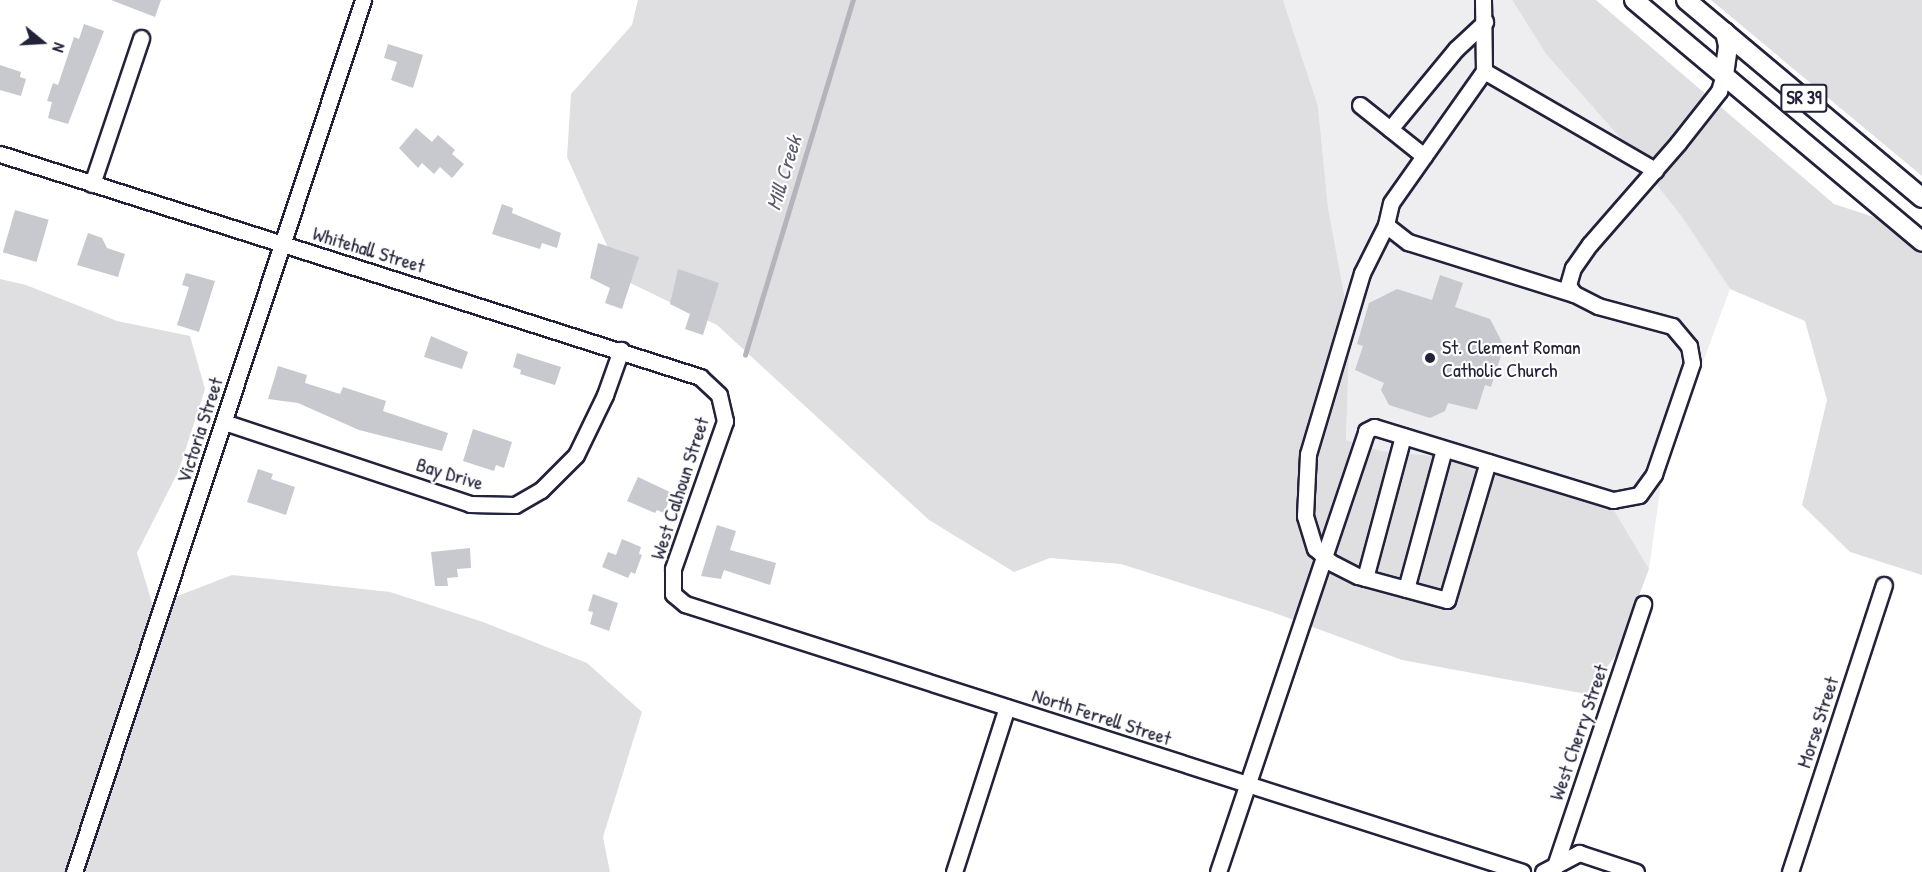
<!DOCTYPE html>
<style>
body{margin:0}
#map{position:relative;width:1922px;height:872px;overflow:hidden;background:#fff;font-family:"Patrick Hand",sans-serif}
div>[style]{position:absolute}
.built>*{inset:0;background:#eeeef1}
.green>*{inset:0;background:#dfdfe2}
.stream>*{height:4.5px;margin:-2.25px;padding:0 2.25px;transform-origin:2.25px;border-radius:2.25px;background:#b4b4bc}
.building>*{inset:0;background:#c8c8cf;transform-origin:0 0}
.roads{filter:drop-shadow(2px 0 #22223b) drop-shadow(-2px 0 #22223b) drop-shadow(0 2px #22223b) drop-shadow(0 -2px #22223b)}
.minor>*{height:15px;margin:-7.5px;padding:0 7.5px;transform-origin:7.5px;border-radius:7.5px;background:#fff}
.major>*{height:18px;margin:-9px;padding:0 9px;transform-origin:9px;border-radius:9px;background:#fff}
.dots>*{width:16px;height:16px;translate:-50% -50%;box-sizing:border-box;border:3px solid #fff;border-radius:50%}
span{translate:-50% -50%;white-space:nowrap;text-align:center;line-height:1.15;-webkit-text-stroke:4.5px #fff;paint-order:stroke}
.shield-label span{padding:2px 4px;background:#fff;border:2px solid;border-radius:4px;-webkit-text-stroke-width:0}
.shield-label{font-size:18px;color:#22223b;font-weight:700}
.street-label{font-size:20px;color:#22223b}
.poi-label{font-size:20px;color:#22223b}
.left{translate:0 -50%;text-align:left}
.water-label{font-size:21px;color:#5c5c6f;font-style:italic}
.north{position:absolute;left:12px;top:12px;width:60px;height:60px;-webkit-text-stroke:4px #fff;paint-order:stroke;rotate:108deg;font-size:16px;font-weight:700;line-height:24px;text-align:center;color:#22223b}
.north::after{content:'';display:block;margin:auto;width:21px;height:27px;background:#22223b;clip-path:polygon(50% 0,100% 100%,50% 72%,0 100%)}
</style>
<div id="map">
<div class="built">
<div style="clip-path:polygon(1283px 0,1512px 0,1546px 54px,1615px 132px,1682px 217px,1730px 289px,1663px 470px,1649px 569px,1608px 500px,1444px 457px,1381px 451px,1346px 440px,1349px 354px,1345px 299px,1328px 207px,1318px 106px)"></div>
</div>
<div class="green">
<div style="clip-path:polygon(638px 0,1283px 0,1318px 106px,1328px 207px,1345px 299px,1349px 354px,1346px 440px,1381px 451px,1444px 457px,1483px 453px,1608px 500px,1649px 569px,1617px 654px,1586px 694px,1402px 660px,1269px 611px,1121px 564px,1050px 558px,1014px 572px,929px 520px,717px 325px,622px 279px,567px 157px,571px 94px,632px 25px)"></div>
<div style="clip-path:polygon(1512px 0,1596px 0,1834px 204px,1883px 220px,1922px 253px,1922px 575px,1850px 552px,1802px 505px,1827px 400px,1805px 321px,1730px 289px,1682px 217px,1615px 132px,1546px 54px)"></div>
<div style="clip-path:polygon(1711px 0,1922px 0,1922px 176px)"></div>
<div style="clip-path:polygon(0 279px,26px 285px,117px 321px,190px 336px,205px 389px,179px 470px,137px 553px,153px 606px,65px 872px,0 872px)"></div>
<div style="clip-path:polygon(232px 575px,390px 592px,483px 622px,587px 663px,642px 712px,603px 837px,610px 872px,84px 872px,175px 597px)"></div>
</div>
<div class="stream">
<div style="left:745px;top:355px;width:371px;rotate:-73.1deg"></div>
</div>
<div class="building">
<div style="clip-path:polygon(111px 0,161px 0,155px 17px)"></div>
<div style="clip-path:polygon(84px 24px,104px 31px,68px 124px,48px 118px,52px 102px,47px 101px,53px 83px,58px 85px,74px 37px,79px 39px)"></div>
<div style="clip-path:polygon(388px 44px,423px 55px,413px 88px,391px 80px,397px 62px,384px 58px)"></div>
<div style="clip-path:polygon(0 65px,21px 72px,20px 77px,26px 79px,21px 96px,0 90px)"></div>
<div style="clip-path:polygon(416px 128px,432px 142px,438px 135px,455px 150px,452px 154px,464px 164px,452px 178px,440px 167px,434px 174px,422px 163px,418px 168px,399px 148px)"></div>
<div style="clip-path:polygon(502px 204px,513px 208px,512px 213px,561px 233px,557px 248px,542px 243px,540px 249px,492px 234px)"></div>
<div style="left:15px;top:210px;width:35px;height:44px;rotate:16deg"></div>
<div style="clip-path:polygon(88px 233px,102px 238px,107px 248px,125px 254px,118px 277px,77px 265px)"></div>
<div style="clip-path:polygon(598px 243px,639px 257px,622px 309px,605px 303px,610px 288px,590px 278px)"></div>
<div style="clip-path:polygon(678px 269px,719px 283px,703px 335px,685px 329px,690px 314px,670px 304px)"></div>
<div style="clip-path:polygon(186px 273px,215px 281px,199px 332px,177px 325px,189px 287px,182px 285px)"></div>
<div style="clip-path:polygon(1440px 275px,1463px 283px,1455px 307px,1490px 319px,1504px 346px,1491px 387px,1485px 385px,1477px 410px,1448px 403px,1445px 411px,1430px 418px,1389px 405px,1381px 390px,1384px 383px,1355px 370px,1363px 346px,1357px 344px,1369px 303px,1397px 289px,1432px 300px)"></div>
<div style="clip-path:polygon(431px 336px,468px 352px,462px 369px,424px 357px)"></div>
<div style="clip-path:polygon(517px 353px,561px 367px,555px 385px,520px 374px,521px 370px,513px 367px)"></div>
<div style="clip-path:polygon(278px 366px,307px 375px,305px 383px,340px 394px,343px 387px,386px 401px,383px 411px,448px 433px,442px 451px,359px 430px,298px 403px,268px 399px)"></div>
<div style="clip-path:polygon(473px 429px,512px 442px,504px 468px,496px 465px,494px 471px,463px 461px)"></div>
<div style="clip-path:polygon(258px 469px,273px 474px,271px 479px,295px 487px,286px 515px,247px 502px)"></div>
<div style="clip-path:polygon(638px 477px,672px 493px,664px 513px,657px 510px,655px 513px,627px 501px)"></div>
<div style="clip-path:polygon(717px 525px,736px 531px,730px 550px,776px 563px,770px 585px,724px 570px,721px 579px,701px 576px)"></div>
<div style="clip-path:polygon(622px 539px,641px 547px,639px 554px,642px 555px,635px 574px,631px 572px,628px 578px,602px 567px,608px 552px,616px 555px)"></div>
<div style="clip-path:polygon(470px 548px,471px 568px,457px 569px,458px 577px,447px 578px,448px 586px,435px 586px,431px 552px)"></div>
<div style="clip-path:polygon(593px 594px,618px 603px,609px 631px,590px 624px,593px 612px,588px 611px)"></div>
</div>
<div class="roads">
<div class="minor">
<div style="left:1483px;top:0;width:71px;rotate:89.2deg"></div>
<div style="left:1484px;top:71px;width:198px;rotate:30.1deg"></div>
<div style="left:1484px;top:71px;width:161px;rotate:125.2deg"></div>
<div style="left:1391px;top:203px;width:23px;rotate:103deg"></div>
<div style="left:1386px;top:225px;width:28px;rotate:38deg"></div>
<div style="left:1408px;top:242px;width:174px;rotate:17.4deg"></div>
<div style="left:1360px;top:105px;width:82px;rotate:38.6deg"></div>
<div style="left:1390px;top:129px;width:104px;rotate:-50.5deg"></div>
<div style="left:1456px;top:49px;width:40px;rotate:-43deg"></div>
<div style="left:0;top:154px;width:735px;rotate:17.67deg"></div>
<div style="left:700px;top:377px;width:26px;rotate:43deg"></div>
<div style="left:719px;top:395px;width:27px;rotate:77deg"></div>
<div style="left:725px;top:421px;width:157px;rotate:109.4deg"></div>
<div style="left:673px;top:569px;width:25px;rotate:90deg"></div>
<div style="left:673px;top:594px;width:16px;rotate:40deg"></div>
<div style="left:685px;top:604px;width:879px;rotate:17.75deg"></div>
<div style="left:92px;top:184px;width:154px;rotate:-71.4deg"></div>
<div style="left:1386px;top:225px;width:54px;rotate:116.6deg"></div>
<div style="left:1362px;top:273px;width:189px;rotate:106.6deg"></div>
<div style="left:1308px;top:454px;width:62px;rotate:92.8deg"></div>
<div style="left:1305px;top:516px;width:34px;rotate:73deg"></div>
<div style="left:1315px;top:548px;width:21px;rotate:43deg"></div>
<div style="left:1330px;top:562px;width:31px;rotate:27deg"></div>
<div style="left:1358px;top:576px;width:92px;rotate:15.1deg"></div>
<div style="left:1447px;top:600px;width:144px;rotate:-73.5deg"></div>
<div style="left:224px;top:422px;width:259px;rotate:18.4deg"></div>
<div style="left:470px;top:504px;width:45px;rotate:1.3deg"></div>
<div style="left:515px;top:505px;width:30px;rotate:-30deg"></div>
<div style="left:541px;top:490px;width:49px;rotate:-45deg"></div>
<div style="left:576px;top:455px;width:67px;rotate:-64.2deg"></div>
<div style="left:605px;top:395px;width:48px;rotate:-70.4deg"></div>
<div style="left:1365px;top:578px;width:147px;rotate:-75deg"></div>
<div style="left:1406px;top:589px;width:145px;rotate:-74.8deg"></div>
<div style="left:74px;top:872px;width:919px;rotate:-71.66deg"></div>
<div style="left:954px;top:872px;width:173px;rotate:-72.2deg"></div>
<div style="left:1218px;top:872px;width:465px;rotate:-71.4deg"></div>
<div style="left:1366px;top:431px;width:9px;rotate:-27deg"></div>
<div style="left:1374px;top:427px;width:250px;rotate:17deg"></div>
<div style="left:1613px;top:500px;width:26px;rotate:-11deg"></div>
<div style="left:1639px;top:495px;width:26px;rotate:-54deg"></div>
<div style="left:1654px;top:474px;width:117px;rotate:-71.1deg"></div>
<div style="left:1692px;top:363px;width:17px;rotate:-100deg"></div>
<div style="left:1689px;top:346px;width:26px;rotate:-130deg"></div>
<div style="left:1672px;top:326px;width:77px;rotate:-164.9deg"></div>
<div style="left:1598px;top:306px;width:27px;rotate:-153deg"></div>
<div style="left:1574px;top:294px;width:11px;rotate:-124deg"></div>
<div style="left:1568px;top:285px;width:18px;rotate:-74deg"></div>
<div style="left:1573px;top:268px;width:29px;rotate:-55deg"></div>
<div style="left:1590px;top:244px;width:134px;rotate:-48.9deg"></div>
<div style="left:1678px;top:143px;width:66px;rotate:-51.7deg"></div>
<div style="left:1719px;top:91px;width:17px;rotate:-73deg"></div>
<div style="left:1543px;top:872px;width:41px;rotate:-27.8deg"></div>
<div style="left:1579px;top:853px;width:60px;rotate:18.4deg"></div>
<div style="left:1553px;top:872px;width:283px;rotate:-71.4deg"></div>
<div style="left:1790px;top:872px;width:302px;rotate:-71.9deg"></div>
</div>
<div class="major">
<div style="left:1634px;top:0;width:376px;rotate:40deg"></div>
<div style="left:1686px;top:0;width:308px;rotate:40deg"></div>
<div style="left:1724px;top:75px;width:29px;rotate:-82deg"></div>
<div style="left:1728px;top:46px;width:14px;rotate:-102deg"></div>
</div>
</div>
<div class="dots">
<div style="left:1430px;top:358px;background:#22223b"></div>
</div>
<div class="shield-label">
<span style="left:1804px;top:98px">SR 39</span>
</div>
<div class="street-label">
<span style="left:369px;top:249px;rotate:17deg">Whitehall Street</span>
<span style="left:199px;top:430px;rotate:-72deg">Victoria Street</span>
<span style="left:450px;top:473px;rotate:17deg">Bay Drive</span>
<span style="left:679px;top:488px;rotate:-72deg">West Calhoun Street</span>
<span style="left:1102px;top:716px;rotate:18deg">North Ferrell Street</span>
<span style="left:1817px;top:722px;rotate:-72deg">Morse Street</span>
<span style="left:1578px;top:732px;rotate:-71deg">West Cherry Street</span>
</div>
<div class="poi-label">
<span class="left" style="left:1442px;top:358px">St. Clement Roman<br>Catholic Church</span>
</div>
<div class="water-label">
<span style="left:784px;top:173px;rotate:-73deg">Mill Creek</span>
</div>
<div class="north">N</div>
</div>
